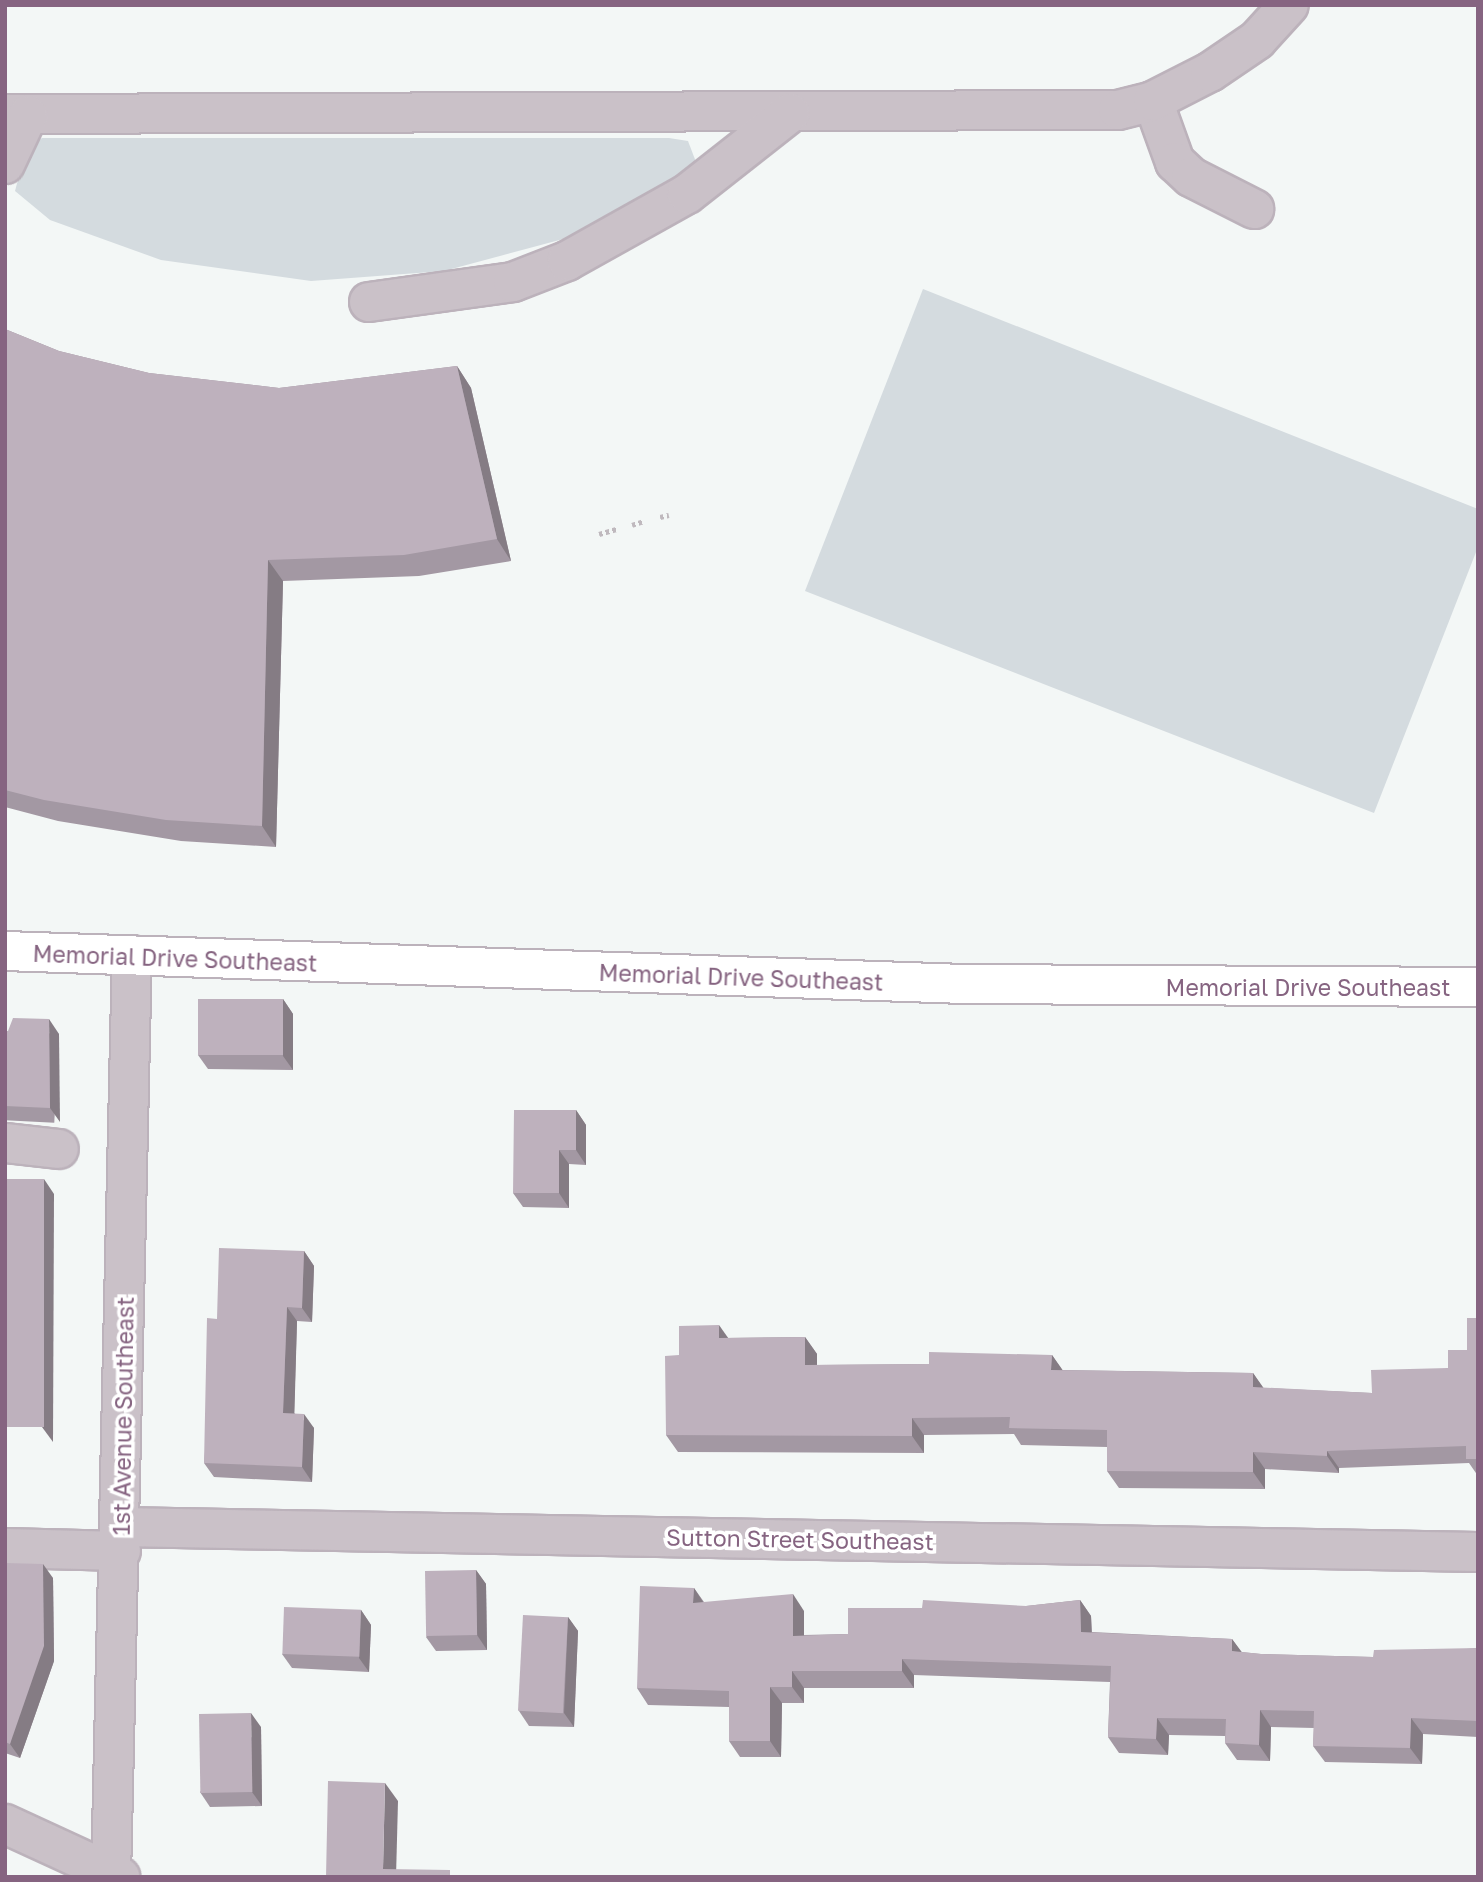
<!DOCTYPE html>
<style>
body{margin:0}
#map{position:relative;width:1483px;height:1882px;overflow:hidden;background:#f3f7f6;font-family:"Golos Text",sans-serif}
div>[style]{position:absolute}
.green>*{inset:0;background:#d4dbdf}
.path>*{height:4.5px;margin-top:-2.25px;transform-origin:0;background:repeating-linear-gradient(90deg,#bfb9be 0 3.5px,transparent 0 7px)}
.roads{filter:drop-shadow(2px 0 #bcb2bb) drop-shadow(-2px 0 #bcb2bb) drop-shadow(0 2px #bcb2bb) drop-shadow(0 -2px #bcb2bb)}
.minor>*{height:38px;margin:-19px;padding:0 19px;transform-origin:19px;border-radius:19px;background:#cac1c8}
.major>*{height:38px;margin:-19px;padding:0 19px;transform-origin:19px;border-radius:19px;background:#fff}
.wall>*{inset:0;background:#a398a3;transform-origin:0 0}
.shaded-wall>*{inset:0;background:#857c84}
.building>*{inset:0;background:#beb1bd;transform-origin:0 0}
span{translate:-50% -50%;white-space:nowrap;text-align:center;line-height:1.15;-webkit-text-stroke:7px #fff;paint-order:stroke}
.street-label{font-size:23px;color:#866481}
.frame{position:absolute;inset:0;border:7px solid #866481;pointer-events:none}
</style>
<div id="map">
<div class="green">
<div style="clip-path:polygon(42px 138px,669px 138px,688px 141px,696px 162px,610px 221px,567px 238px,444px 271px,311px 281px,161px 260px,50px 220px,15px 191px,26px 150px)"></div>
<div style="clip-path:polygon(923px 289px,1478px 509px,1478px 547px,1374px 813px,805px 591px)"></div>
</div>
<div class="path">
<div style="left:660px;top:517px;width:9px;rotate:-13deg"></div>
<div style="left:632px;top:525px;width:13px;rotate:-18deg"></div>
<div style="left:599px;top:534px;width:19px;rotate:-16deg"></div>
</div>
<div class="roads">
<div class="minor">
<div style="left:1153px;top:101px;width:65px;rotate:70.2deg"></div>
<div style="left:1175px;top:162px;width:22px;rotate:43deg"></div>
<div style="left:1191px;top:177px;width:71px;rotate:26.9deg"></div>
<div style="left:5px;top:114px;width:1113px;rotate:-0.21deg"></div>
<div style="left:1118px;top:110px;width:36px;rotate:-14deg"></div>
<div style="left:1153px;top:101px;width:64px;rotate:-27deg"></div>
<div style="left:1210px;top:72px;width:57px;rotate:-34.2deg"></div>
<div style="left:1257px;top:40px;width:47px;rotate:-47.6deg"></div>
<div style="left:5px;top:164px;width:54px;rotate:-64.9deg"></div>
<div style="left:369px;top:302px;width:145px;rotate:-7.9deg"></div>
<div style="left:513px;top:282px;width:58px;rotate:-21.3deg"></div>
<div style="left:567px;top:261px;width:137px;rotate:-29.2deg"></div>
<div style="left:687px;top:194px;width:131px;rotate:-38.2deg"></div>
<div style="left:5px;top:1143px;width:54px;rotate:6.3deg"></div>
<div style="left:121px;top:1527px;width:1357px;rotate:1.06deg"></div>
<div style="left:5px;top:1548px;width:116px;rotate:1.5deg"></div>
<div style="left:5px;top:1824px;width:127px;rotate:24.7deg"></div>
<div style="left:111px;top:1877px;width:922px;rotate:-88.7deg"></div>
</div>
<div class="major">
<div style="left:5px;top:951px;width:960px;rotate:1.97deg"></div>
<div style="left:964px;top:984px;width:514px;rotate:0.33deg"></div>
</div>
</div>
<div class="wall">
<div style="clip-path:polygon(5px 329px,59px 351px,149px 373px,279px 388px,457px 366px,471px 388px,511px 561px,419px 576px,283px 581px,276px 847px,181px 841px,58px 821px,5px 807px)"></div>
<div style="clip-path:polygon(283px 999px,293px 1014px,293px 1070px,208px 1069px,198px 1055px)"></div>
<div style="left:5px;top:1031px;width:54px;height:89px;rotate:3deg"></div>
<div style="clip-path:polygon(576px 1110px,586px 1125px,586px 1165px,569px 1164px,569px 1208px,523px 1207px,513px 1193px)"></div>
<div style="left:5px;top:1179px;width:51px;height:262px;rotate:17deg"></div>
<div style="clip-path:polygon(304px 1251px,314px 1266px,312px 1322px,297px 1321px,294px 1413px,314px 1428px,312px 1482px,214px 1477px,204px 1463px,217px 1319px)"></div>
<div style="clip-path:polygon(1478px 1318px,1478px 1476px,1469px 1463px,1339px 1468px,1339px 1473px,1265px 1469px,1265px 1489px,1119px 1488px,1107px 1471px,1107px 1447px,1021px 1445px,1014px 1434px,924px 1435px,924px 1453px,678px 1452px,666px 1435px,679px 1355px,728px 1338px,805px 1337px,817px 1354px,817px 1365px,929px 1364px,1052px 1355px,1062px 1370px,1253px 1373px,1263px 1388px,1372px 1393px,1448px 1368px,1467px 1350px)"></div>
<div style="clip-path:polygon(5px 1563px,53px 1578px,54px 1661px,20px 1758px,5px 1753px)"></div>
<div style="clip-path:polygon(476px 1570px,486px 1584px,487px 1650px,436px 1651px,426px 1637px)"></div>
<div style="clip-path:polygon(694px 1588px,704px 1602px,804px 1611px,804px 1635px,848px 1634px,922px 1608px,1026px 1606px,1080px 1600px,1091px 1616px,1092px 1632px,1232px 1639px,1241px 1652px,1261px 1654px,1373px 1657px,1478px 1648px,1478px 1737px,1423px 1734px,1422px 1764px,1325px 1762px,1313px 1746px,1314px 1728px,1271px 1727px,1270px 1761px,1237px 1760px,1225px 1743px,1225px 1736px,1169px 1735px,1168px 1755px,1119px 1753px,1108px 1737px,1110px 1682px,914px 1675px,914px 1688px,804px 1688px,804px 1703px,782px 1703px,781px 1757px,740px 1757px,729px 1741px,729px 1707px,648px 1705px,637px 1688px)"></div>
<div style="clip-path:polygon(361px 1610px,371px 1625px,369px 1672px,292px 1668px,282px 1654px)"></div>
<div style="clip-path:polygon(568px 1617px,578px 1631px,574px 1727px,529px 1726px,519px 1711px)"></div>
<div style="clip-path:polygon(261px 1727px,262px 1806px,210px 1807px,200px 1792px)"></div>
</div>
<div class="shaded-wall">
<div style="clip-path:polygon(457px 366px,471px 388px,511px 561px,497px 539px)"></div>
<div style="clip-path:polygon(268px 560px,283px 581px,276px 847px,262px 826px)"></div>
<div style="clip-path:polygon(283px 999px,293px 1014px,293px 1070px,283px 1056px)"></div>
<div style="clip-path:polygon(49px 1019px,59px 1034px,60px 1122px,50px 1108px)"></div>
<div style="clip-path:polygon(576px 1110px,586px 1125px,586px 1165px,576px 1150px)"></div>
<div style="clip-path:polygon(559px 1150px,569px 1164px,569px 1208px,559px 1193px)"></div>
<div style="clip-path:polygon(44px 1179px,54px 1194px,53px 1442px,42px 1427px)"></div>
<div style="clip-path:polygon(304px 1251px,314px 1266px,312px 1322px,302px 1308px)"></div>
<div style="clip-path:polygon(287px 1307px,297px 1321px,294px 1427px,283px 1413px)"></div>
<div style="clip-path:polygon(719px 1325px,731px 1342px,719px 1338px)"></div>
<div style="clip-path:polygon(805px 1337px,817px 1354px,817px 1382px,805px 1365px)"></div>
<div style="clip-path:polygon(1052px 1355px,1064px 1372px,1051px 1370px)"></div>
<div style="clip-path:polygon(1253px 1373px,1265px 1390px,1253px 1387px)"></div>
<div style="clip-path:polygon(304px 1414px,314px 1428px,312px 1482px,302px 1467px)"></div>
<div style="clip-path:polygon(912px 1418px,924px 1435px,924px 1453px,912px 1436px)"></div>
<div style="clip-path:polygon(1327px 1451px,1339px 1468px,1339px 1473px,1327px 1456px)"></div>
<div style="clip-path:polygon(1253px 1452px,1265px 1469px,1265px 1489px,1253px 1472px)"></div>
<div style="clip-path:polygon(43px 1564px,53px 1578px,54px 1661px,20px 1758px,10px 1744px)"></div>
<div style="clip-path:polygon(476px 1570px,486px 1584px,487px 1650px,477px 1635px)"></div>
<div style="clip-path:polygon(694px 1588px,705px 1605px,693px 1603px)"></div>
<div style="clip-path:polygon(793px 1594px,804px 1611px,804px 1652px,793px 1636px)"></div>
<div style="clip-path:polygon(1080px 1600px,1091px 1616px,1092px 1648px,1081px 1632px)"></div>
<div style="clip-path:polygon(361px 1610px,371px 1625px,369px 1672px,359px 1658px)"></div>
<div style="clip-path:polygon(568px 1617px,578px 1631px,574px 1727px,564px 1713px)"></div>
<div style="clip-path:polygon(1232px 1639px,1244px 1655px,1232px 1651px)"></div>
<div style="clip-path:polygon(902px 1659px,914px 1675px,914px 1688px,902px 1671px)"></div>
<div style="clip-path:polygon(792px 1671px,804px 1688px,804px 1703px,792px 1687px)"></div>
<div style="clip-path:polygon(770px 1687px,782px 1703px,781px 1757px,770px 1741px)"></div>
<div style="clip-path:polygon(1260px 1710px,1271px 1727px,1270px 1761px,1259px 1745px)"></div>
<div style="clip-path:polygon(251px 1713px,261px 1727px,262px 1806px,252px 1792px)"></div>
<div style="clip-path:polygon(1157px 1718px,1169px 1735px,1168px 1755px,1156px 1739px)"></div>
<div style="clip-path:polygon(1411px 1718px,1423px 1734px,1422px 1764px,1410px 1748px)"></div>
<div style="clip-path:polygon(385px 1783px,398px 1801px,396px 1877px,383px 1869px)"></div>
</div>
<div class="building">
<div style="clip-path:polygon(5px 329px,59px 351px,149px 373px,279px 388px,457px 366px,497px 539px,404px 555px,268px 560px,262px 826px,166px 820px,44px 800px,5px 790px)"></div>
<div style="left:198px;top:999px;width:85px;height:56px"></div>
<div style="clip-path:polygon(13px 1018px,49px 1019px,50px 1108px,5px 1106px,5px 1031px,8px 1031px)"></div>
<div style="clip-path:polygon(514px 1110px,576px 1110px,576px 1150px,559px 1150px,559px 1193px,513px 1193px)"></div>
<div style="left:5px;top:1179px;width:39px;height:248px"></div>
<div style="clip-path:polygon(219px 1248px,304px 1251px,302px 1308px,287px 1307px,283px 1413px,304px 1414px,302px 1467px,204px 1463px,207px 1318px,217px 1319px)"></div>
<div style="clip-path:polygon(1467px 1318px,1478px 1318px,1478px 1459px,1466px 1459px,1466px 1446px,1327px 1451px,1327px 1456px,1253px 1452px,1253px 1472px,1107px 1471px,1107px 1430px,1009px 1428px,1010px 1417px,912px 1418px,912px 1436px,666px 1435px,665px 1356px,679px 1355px,679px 1326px,719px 1325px,719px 1338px,805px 1337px,805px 1365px,929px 1364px,929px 1352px,1052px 1355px,1051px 1370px,1253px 1373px,1253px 1387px,1372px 1393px,1371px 1370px,1448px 1368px,1448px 1350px,1467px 1350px)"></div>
<div style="clip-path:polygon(5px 1563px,43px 1564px,44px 1646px,10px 1744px,5px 1742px)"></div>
<div style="left:476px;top:1570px;width:65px;height:51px;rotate:89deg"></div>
<div style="clip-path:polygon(640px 1586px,694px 1588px,693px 1603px,793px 1594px,793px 1636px,848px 1634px,848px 1608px,922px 1608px,923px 1600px,1026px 1606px,1080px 1600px,1081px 1632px,1232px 1639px,1232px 1651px,1261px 1654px,1373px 1657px,1374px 1650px,1478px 1648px,1478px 1721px,1411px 1718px,1410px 1748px,1313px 1746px,1314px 1711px,1260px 1710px,1259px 1745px,1225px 1743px,1226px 1719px,1157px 1718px,1156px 1739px,1108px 1737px,1111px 1666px,902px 1659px,902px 1671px,792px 1671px,792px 1687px,770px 1687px,770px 1741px,729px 1741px,729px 1691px,637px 1688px)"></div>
<div style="left:284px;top:1607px;width:77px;height:47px;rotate:2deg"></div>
<div style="left:523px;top:1615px;width:45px;height:96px;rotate:3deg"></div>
<div style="left:251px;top:1713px;width:79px;height:52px;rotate:89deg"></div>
<div style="clip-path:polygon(328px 1781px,385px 1783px,383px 1869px,450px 1870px,450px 1877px,326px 1877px)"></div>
</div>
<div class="street-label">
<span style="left:175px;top:958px;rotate:2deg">Memorial Drive Southeast</span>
<span style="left:741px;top:977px;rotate:2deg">Memorial Drive Southeast</span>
<span style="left:1308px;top:987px">Memorial Drive Southeast</span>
<span style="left:123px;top:1416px;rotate:-89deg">1st Avenue Southeast</span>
<span style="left:800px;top:1539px;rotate:1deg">Sutton Street Southeast</span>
</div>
<div class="frame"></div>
</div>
